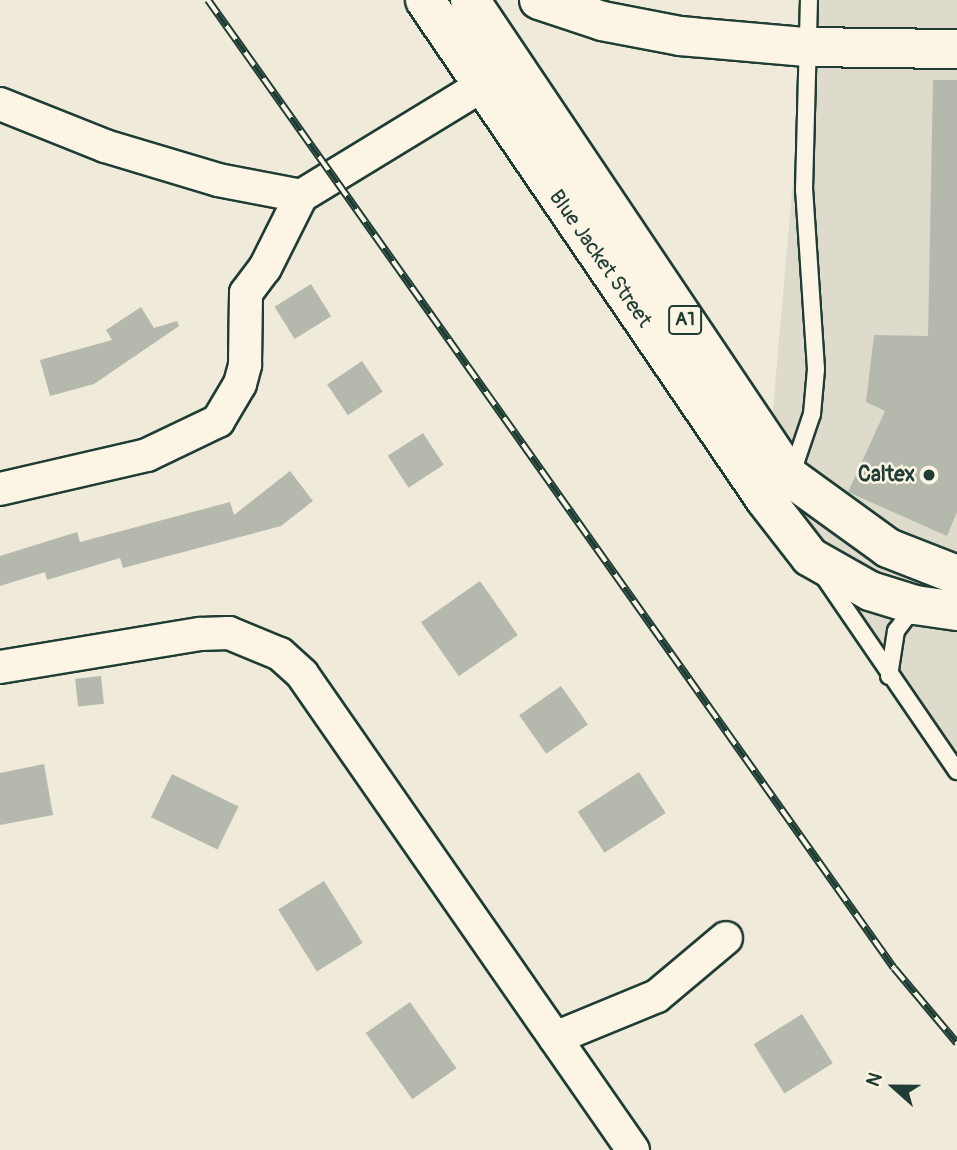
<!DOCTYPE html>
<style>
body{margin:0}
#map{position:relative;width:957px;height:1150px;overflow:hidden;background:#efeada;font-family:Pangolin,sans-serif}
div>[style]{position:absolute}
.built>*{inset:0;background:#dedbcc}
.building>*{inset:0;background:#b5b9ad;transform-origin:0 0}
.roads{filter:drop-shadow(2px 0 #1f3d34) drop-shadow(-2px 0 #1f3d34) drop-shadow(0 2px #1f3d34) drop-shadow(0 -2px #1f3d34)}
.service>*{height:16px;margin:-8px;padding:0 8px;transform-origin:8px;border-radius:8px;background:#fcf5e5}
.minor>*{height:32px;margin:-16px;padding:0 16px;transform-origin:16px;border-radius:16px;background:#fcf5e5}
.trunk>*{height:38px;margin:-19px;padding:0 19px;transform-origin:19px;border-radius:19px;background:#fcf5e5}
.rail>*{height:8px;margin-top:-4px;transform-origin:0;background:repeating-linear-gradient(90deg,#fcf5e5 0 16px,#1f3d34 0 32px);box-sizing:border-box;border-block:2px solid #1f3d34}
.dots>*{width:19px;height:19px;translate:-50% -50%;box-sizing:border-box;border:4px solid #fcf5e5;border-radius:50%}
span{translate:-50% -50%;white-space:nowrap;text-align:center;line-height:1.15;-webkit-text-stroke:5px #fcf5e5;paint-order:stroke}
.shield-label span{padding:2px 5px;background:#fcf5e5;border:2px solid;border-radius:5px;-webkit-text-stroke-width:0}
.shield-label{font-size:19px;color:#1f3d34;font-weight:700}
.street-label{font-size:21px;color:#1f3d34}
.poi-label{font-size:21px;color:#1f3d34;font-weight:700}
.right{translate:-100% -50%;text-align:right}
.north{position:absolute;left:859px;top:1052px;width:70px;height:70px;-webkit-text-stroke:5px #fcf5e5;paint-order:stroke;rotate:291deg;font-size:19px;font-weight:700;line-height:28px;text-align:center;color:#1f3d34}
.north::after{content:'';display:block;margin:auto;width:24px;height:32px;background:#1f3d34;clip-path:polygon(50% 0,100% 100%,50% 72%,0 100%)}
</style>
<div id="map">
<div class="built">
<div style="clip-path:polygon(809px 0,957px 0,957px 771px,765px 499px)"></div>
</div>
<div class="building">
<div style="clip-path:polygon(933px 80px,957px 80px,957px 512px,947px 536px,848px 492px,885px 411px,866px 402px,874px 335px,928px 336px)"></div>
<div style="left:311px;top:284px;width:38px;height:43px;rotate:58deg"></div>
<div style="clip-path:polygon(141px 307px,154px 328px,177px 321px,179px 326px,94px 384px,50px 396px,40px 360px,112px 340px,106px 330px)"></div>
<div style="left:362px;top:361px;width:37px;height:42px;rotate:56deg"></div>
<div style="left:423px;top:433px;width:38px;height:42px;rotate:57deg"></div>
<div style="clip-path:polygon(290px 471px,313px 501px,281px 526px,123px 568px,120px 558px,47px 580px,45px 572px,0 586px,0 556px,77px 532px,80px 542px,230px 502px,234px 515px)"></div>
<div style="left:480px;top:581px;width:66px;height:72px;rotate:55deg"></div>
<div style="left:101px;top:676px;width:28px;height:26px;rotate:84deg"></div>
<div style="left:561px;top:686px;width:47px;height:51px;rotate:55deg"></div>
<div style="clip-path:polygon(44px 764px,53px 815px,0 825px,0 773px)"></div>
<div style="left:639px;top:772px;width:49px;height:73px;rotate:57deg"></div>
<div style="left:172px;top:774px;width:74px;height:48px;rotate:26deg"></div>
<div style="left:324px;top:881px;width:73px;height:54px;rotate:58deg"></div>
<div style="left:410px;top:1002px;width:81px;height:54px;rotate:55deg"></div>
<div style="left:802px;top:1014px;width:58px;height:57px;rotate:58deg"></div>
</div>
<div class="roads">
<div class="service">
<div style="left:792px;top:473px;width:62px;rotate:-71.3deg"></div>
<div style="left:812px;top:414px;width:45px;rotate:-84.9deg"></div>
<div style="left:816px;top:369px;width:179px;rotate:-93.8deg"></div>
<div style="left:804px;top:190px;width:190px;rotate:-88.5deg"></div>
<div style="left:822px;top:574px;width:239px;rotate:55.6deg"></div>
<div style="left:889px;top:676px;width:46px;rotate:-81.2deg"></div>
<div style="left:896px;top:631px;width:31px;rotate:-53deg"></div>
</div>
<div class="minor">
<div style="left:0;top:104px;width:113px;rotate:21.8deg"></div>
<div style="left:105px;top:146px;width:118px;rotate:16.7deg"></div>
<div style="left:218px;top:180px;width:85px;rotate:10.9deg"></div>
<div style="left:0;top:489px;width:151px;rotate:-13deg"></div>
<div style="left:147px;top:455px;width:79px;rotate:-25.6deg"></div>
<div style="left:218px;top:421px;width:43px;rotate:-59.3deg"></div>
<div style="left:240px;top:384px;width:20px;rotate:-75deg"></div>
<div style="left:245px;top:365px;width:72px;rotate:-89.2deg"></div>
<div style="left:246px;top:293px;width:31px;rotate:-53deg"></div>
<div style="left:265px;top:268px;width:80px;rotate:-63.4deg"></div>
<div style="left:301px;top:196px;width:211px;rotate:-31.4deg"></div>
<div style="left:0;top:667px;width:203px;rotate:-9.4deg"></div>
<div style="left:200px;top:634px;width:29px;rotate:-2deg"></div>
<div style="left:229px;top:633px;width:55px;rotate:22.4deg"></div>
<div style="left:280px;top:654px;width:30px;rotate:42deg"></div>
<div style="left:302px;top:674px;width:580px;rotate:55.19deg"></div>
<div style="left:555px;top:1038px;width:110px;rotate:-22.4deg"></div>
<div style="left:657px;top:996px;width:90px;rotate:-40deg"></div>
</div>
<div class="trunk">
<div style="left:425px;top:0;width:604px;rotate:55.73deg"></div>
<div style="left:765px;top:499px;width:73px;rotate:52.2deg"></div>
<div style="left:810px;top:557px;width:69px;rotate:29.5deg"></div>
<div style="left:870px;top:591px;width:47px;rotate:17.3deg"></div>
<div style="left:915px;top:605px;width:42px;rotate:8.1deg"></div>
<div style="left:470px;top:0;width:574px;rotate:56.14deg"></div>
<div style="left:790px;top:477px;width:121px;rotate:35.9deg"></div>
<div style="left:888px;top:548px;width:74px;rotate:21.4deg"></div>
<div style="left:539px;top:0;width:66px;rotate:18.4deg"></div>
<div style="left:602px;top:21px;width:79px;rotate:10.9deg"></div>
<div style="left:680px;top:36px;width:127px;rotate:5deg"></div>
<div style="left:807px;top:47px;width:150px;rotate:0.8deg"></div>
</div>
</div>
<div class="rail">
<div style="left:208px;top:0;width:1186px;rotate:54.68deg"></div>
<div style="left:894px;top:968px;width:98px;rotate:50deg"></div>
</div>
<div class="dots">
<div style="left:929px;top:475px;background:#1f3d34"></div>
</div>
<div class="shield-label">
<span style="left:685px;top:320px">A1</span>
</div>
<div class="street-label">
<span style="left:600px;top:259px;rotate:55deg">Blue Jacket Street</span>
</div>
<div class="poi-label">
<span class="right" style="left:915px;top:475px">Caltex</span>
</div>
<div class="north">N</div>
</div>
